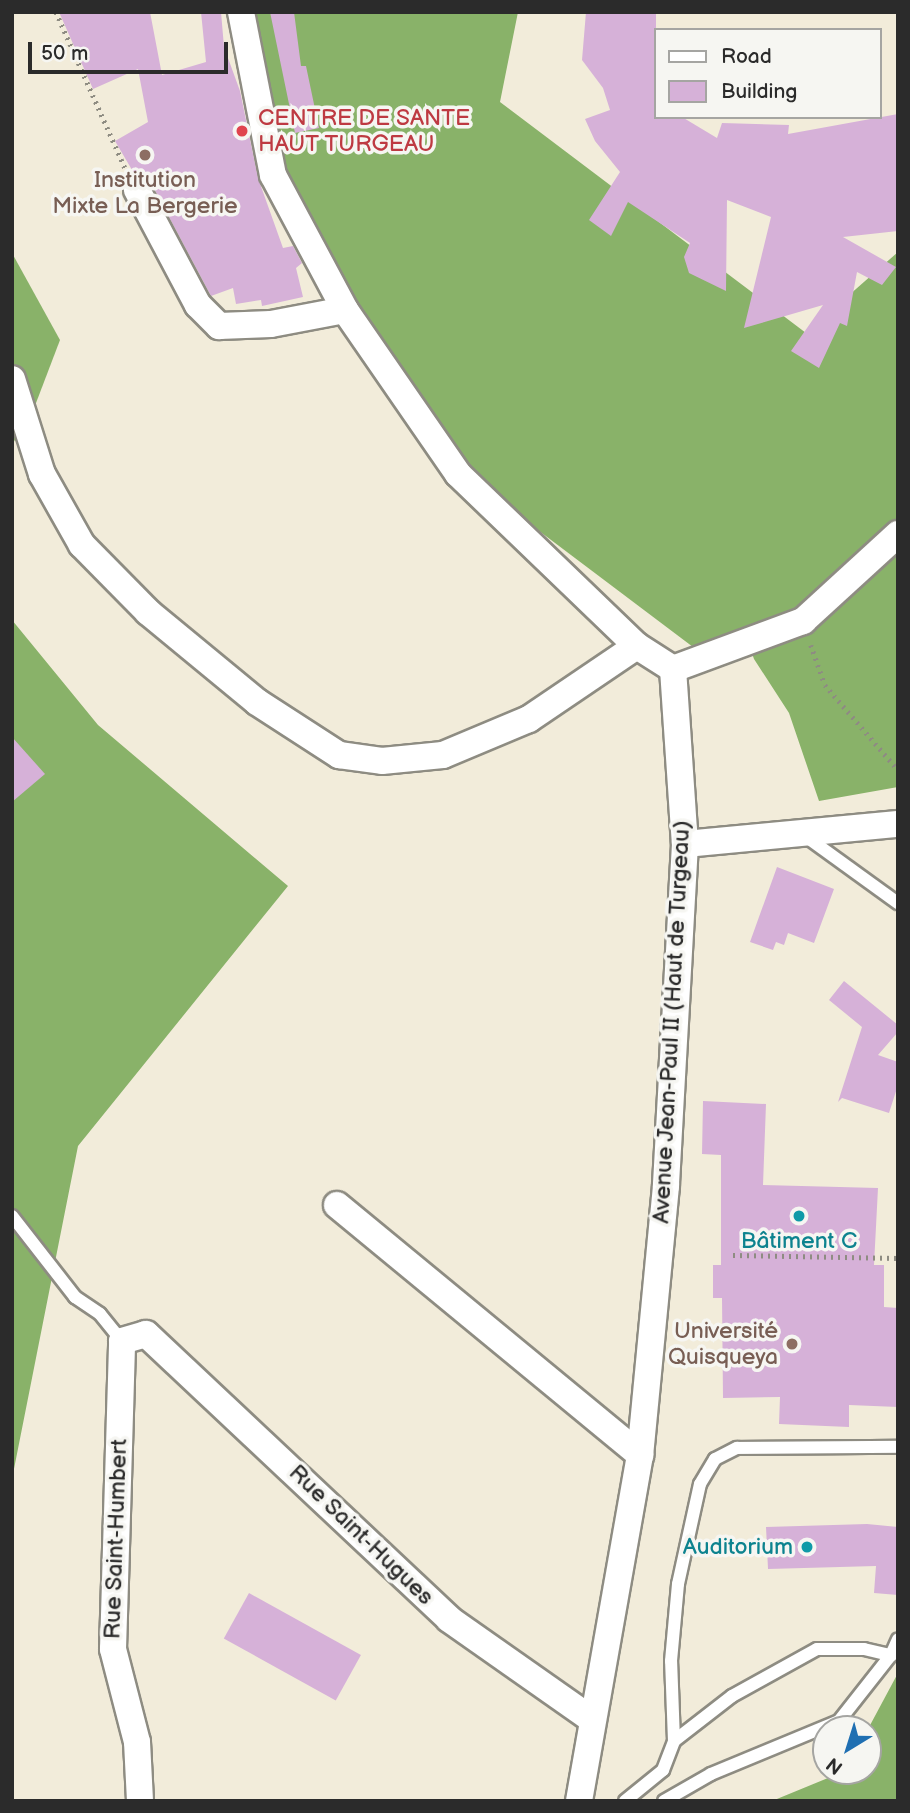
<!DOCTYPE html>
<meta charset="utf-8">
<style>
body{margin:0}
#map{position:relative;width:910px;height:1813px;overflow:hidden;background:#f2ecda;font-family:"Balsamiq Sans",sans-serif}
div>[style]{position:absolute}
.forest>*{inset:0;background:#89b269}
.building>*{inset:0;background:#d6b1d8;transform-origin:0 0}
.path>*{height:4.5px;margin-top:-2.25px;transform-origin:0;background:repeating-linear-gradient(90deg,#8e8c82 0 2px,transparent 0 7px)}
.roads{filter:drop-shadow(2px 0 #8e8c82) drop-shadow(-2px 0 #8e8c82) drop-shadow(0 2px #8e8c82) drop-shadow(0 -2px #8e8c82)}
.lane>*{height:12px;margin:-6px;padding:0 6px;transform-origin:6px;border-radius:6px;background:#fff}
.street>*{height:26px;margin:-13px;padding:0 13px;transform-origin:13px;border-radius:13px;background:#fff}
.dots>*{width:19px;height:19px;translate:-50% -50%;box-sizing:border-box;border:4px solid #f6f6f2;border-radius:50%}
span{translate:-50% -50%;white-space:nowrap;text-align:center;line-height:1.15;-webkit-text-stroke:7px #f6f6f2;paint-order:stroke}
.health-label{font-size:23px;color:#be3a42}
.left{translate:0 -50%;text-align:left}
.education-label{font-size:23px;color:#785e54}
.right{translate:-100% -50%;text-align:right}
.street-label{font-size:23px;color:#2b2b2b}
.culture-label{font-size:23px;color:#0d838f}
.frame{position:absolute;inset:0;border:14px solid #2b2b2b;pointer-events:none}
.legend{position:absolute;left:654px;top:28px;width:228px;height:91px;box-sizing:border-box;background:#f6f6f2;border:2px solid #a5a5a2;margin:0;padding:9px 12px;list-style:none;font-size:21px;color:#2b2b2b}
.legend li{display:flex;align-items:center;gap:14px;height:35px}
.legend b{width:35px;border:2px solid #a5a5a2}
.north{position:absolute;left:812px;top:1715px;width:70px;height:70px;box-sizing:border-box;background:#f6f6f2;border:2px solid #a5a5a2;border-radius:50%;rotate:218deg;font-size:19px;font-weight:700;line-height:28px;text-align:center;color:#2b2b2b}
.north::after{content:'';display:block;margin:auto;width:24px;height:32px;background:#1f6fb2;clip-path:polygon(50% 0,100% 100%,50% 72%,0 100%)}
.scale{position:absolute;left:28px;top:42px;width:200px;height:32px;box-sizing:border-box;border:4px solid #2b2b2b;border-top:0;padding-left:9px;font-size:21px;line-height:24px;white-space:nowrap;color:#2b2b2b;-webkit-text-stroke:5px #f6f6f2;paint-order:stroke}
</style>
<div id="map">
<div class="forest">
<div style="clip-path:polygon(250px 12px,518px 12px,500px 102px,806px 333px,898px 252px,898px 787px,819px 801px,789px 713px,754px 659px,743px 628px,693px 647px,498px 500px,333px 294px,268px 139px)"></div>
<div style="clip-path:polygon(12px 253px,60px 340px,36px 403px,12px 445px)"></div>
<div style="clip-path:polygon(12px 620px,98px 725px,288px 886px,78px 1146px,12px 1479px)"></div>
<div style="clip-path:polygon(898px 1673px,898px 1801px,772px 1801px,845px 1771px,868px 1771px,868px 1729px)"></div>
</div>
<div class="building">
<div style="clip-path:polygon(59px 12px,150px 12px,162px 75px,206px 62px,201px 12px,221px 12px,224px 47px,240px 91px,258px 178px,283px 248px,293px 246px,302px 263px,296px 268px,303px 297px,262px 306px,261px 300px,236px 304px,233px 288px,211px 296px,151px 183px,135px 175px,115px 141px,148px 122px,138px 69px,93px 89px)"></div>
<div style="clip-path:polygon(270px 12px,294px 12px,301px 66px,306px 66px,319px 128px,295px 133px)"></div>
<div style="clip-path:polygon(586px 12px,656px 12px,656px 117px,682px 117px,717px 138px,722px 123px,789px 125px,788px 134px,898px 114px,898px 231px,843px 237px,896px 267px,882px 285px,857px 272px,847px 326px,840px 323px,819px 368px,791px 351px,823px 305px,744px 328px,771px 217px,727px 200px,726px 291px,689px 273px,684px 257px,690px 243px,628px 202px,611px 236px,589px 220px,620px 172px,595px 141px,585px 119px,610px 110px,603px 88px,582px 60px)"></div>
<div style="clip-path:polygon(12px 737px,45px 774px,12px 802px)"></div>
<div style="clip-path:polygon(777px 867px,834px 889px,814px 943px,788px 933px,784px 945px,776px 942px,773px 950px,750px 942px)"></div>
<div style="clip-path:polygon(844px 981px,898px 1025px,898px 1032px,878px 1055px,898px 1062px,898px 1085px,889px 1113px,842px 1098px,838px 1102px,862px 1027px,829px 1000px)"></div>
<div style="clip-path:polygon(703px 1101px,766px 1104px,763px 1185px,878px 1188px,874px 1265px,884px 1265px,884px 1307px,898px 1308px,898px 1407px,849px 1405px,849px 1427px,779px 1424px,780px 1397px,723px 1398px,722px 1298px,713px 1298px,713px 1265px,721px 1265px,721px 1155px,702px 1154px)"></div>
<div style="clip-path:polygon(867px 1524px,898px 1527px,898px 1595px,874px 1593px,876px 1566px,768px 1569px,766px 1527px)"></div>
<div style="left:249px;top:1593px;width:128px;height:52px;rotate:29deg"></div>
</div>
<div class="path">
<div style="left:56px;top:12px;width:171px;rotate:66.1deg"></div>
<div style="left:811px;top:645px;width:42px;rotate:70.7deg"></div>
<div style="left:825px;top:685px;width:112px;rotate:49.3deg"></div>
<div style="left:733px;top:1255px;width:165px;rotate:1deg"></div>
</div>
<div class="roads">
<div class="lane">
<div style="left:805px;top:836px;width:115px;rotate:35.8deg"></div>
<div style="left:12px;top:1216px;width:103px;rotate:52.1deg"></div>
<div style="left:75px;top:1297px;width:30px;rotate:34deg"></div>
<div style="left:100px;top:1314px;width:35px;rotate:51deg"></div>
<div style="left:674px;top:1741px;width:73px;rotate:-37.8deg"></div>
<div style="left:732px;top:1696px;width:97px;rotate:-28.9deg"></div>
<div style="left:817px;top:1649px;width:47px"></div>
<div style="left:864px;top:1649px;width:28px;rotate:13deg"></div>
<div style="left:625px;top:1801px;width:49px;rotate:-39.2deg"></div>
<div style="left:663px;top:1770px;width:31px;rotate:-69deg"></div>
<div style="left:674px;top:1741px;width:80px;rotate:-92.1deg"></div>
<div style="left:671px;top:1661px;width:77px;rotate:-84.8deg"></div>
<div style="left:678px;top:1584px;width:102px;rotate:-77.6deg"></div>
<div style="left:700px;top:1484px;width:29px;rotate:-59deg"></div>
<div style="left:715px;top:1459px;width:25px;rotate:-27deg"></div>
<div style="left:737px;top:1448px;width:161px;rotate:-0.4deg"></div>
<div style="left:664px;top:1801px;width:54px;rotate:-29.9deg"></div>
<div style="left:711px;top:1774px;width:139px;rotate:-22.5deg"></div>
<div style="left:839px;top:1721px;width:84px;rotate:-51.8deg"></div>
<div style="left:891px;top:1655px;width:17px;rotate:-66deg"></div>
</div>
<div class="street">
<div style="left:241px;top:12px;width:166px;rotate:78.9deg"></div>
<div style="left:273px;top:175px;width:153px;rotate:61.9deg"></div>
<div style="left:345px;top:310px;width:199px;rotate:55.4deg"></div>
<div style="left:458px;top:474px;width:248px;rotate:43.9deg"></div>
<div style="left:637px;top:646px;width:43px;rotate:32.6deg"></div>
<div style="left:673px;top:669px;width:175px;rotate:86.1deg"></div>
<div style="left:685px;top:844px;width:343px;rotate:93.2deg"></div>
<div style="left:666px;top:1186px;width:270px;rotate:95.5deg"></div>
<div style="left:640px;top:1455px;width:351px;rotate:100deg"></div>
<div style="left:137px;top:190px;width:130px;rotate:62.1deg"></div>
<div style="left:198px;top:305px;width:30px;rotate:45deg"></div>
<div style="left:219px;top:326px;width:52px;rotate:-2.2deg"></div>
<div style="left:271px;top:324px;width:75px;rotate:-10.7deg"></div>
<div style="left:12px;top:379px;width:100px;rotate:72.5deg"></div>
<div style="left:42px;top:474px;width:81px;rotate:60.6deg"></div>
<div style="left:82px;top:545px;width:94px;rotate:45.4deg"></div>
<div style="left:148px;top:612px;width:141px;rotate:39.5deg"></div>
<div style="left:257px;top:702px;width:98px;rotate:32.9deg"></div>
<div style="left:339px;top:755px;width:43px;rotate:7.9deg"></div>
<div style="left:382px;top:761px;width:61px;rotate:-5.6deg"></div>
<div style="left:443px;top:755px;width:93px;rotate:-22.7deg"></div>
<div style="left:529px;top:719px;width:130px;rotate:-34.1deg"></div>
<div style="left:673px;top:669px;width:139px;rotate:-20.3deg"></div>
<div style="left:803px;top:621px;width:129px;rotate:-42.5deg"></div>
<div style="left:685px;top:844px;width:214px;rotate:-5.4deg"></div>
<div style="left:337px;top:1205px;width:393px;rotate:39.5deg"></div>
<div style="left:140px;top:1801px;width:59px;rotate:-92.9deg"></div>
<div style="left:137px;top:1742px;width:96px;rotate:-104.5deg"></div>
<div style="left:113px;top:1649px;width:308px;rotate:-88.3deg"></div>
<div style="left:122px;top:1341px;width:25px;rotate:-16deg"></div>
<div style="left:146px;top:1334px;width:416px;rotate:43.2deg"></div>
<div style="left:449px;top:1619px;width:172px;rotate:35.1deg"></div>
</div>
</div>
<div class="dots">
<div style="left:242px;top:131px;background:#e0444e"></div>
<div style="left:145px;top:155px;background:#8d6e63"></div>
<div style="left:799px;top:1216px;background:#0f9aa8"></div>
<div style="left:792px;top:1344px;background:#8d6e63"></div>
<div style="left:807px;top:1547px;background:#0f9aa8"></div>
</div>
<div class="health-label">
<span class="left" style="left:258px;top:131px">CENTRE DE SANTE<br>HAUT TURGEAU</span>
</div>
<div class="education-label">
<span style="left:145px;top:193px">Institution<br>Mixte La Bergerie</span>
<span class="right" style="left:778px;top:1344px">Université<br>Quisqueya</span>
</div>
<div class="street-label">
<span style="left:672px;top:1022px;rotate:-87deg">Avenue Jean-Paul II (Haut de Turgeau)</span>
<span style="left:361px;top:1535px;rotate:44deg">Rue Saint-Hugues</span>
<span style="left:116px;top:1539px;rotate:-88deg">Rue Saint-Humbert</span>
</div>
<div class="culture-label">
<span style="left:799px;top:1241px">Bâtiment C</span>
<span class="right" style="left:793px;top:1547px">Auditorium</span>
</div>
<div class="frame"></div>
<ul class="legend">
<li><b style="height:9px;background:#fff"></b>Road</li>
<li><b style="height:19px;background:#d6b1d8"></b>Building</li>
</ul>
<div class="north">N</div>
<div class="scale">50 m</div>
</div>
